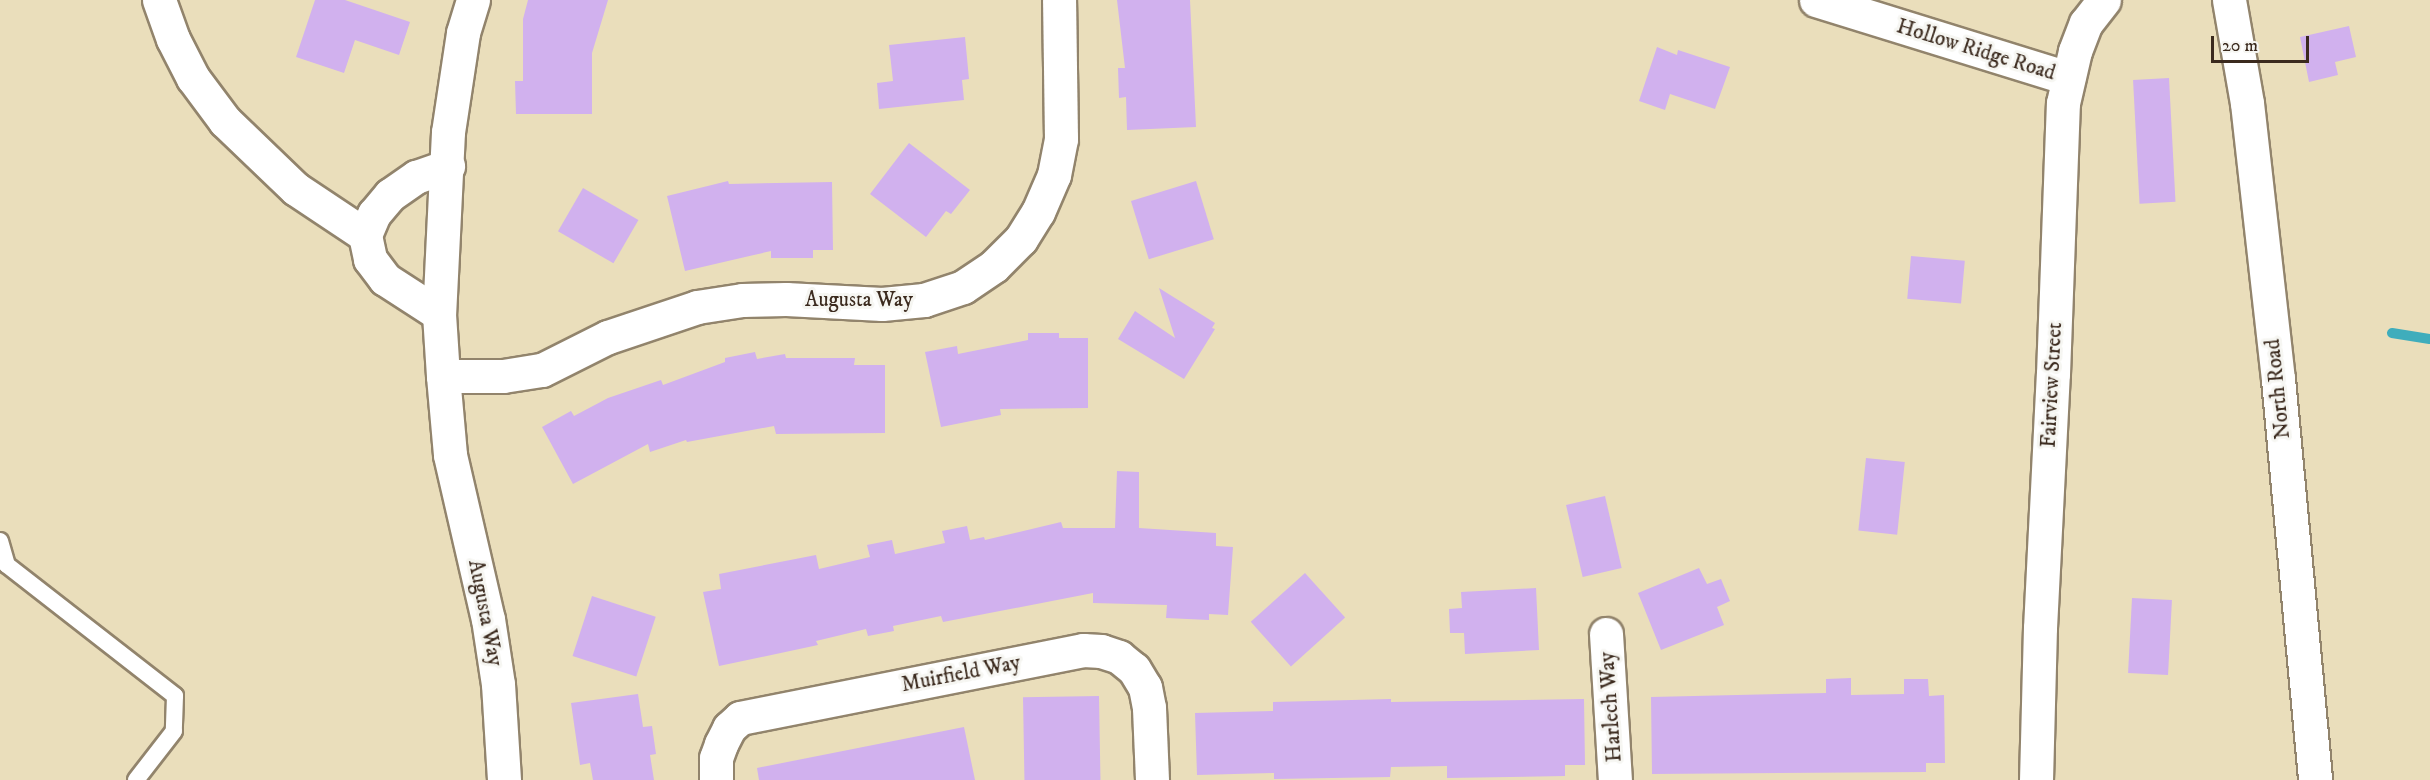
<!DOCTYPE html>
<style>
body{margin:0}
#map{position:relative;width:2430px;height:780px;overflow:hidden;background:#eadebb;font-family:"IM FELL DW Pica",serif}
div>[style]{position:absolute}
.stream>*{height:10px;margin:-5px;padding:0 5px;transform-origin:5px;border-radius:5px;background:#3fadbc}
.building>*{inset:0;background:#d1b1ee;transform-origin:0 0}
.roads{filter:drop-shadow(2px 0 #92846c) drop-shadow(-2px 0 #92846c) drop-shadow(0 2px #92846c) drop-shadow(0 -2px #92846c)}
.lane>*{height:16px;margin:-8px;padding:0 8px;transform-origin:8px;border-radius:8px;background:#fff}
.street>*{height:33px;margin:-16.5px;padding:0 16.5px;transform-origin:16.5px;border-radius:16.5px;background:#fff}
.primary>*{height:33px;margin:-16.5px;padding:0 16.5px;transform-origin:16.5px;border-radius:16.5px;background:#fff}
span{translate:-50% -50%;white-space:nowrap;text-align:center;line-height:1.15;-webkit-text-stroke:6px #f6f6f2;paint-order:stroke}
.street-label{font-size:21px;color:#3b2a1e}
.scale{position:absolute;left:2211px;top:36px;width:98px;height:27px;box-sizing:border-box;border:3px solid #3b2a1e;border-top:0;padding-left:8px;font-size:18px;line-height:21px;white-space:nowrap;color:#3b2a1e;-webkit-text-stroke:4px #f6f6f2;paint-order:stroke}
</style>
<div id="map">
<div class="stream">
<div style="left:2392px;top:333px;width:38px;rotate:9deg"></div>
</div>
<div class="building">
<div style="clip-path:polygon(315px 0,345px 0,410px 22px,399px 55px,355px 40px,344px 73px,296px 57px)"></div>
<div style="clip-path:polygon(528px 0,608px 0,592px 53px,592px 114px,516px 114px,515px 81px,523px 81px,523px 19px)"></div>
<div style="clip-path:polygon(1117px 0,1190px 0,1196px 127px,1127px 130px,1126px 97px,1119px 98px,1118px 68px,1125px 68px)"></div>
<div style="clip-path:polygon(2349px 26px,2356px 57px,2335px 62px,2338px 75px,2309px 82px,2300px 37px)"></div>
<div style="clip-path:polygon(965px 37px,969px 79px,962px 80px,964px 100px,879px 109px,877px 83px,893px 81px,889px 45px)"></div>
<div style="clip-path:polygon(1657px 47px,1677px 55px,1678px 50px,1730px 67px,1715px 109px,1670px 94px,1665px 110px,1639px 101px)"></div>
<div style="left:2169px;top:78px;width:124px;height:36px;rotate:87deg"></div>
<div style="clip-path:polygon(909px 143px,970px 190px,951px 214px,946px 211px,926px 237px,870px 194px)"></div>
<div style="clip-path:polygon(728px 181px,729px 184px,832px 182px,833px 250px,813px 250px,813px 258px,771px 258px,771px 251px,685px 271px,667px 196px)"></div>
<div style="left:1196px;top:181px;width:61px;height:68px;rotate:73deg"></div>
<div style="left:583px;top:188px;width:64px;height:50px;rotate:30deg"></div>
<div style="left:1911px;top:256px;width:54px;height:43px;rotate:5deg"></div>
<div style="clip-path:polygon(1159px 288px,1215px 323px,1212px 328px,1215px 329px,1184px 379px,1118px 339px,1135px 311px,1175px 338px)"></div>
<div style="clip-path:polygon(1028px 333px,1059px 333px,1059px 338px,1088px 338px,1088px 408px,1000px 409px,1001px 415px,941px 427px,925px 352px,957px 346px,958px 354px,1028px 340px)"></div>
<div style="clip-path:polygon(755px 352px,757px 359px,785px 354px,786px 358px,855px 358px,854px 365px,885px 365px,885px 433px,776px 434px,774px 426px,687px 442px,686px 440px,650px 452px,648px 444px,573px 484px,542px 427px,571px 411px,574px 416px,608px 398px,661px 380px,663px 385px,725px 362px,725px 358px)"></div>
<div style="left:1866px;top:458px;width:39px;height:73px;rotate:6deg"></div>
<div style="clip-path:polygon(1117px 471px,1139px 472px,1139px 528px,1216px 533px,1216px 546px,1233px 547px,1228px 615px,1209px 614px,1209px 620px,1166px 618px,1167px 605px,1093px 603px,1093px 593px,943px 622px,941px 616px,893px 626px,894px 631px,868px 636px,866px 629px,816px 641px,818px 645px,719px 666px,703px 592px,721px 589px,719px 574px,816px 555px,819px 569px,870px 557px,867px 545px,892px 540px,895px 554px,945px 543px,942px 531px,967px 526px,970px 540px,984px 537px,985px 540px,1061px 522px,1063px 528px,1115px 528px)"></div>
<div style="left:1605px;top:496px;width:74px;height:40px;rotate:77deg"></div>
<div style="clip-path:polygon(1699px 568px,1707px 584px,1721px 579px,1730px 601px,1717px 607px,1724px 625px,1661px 650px,1638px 593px)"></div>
<div style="left:1305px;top:573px;width:60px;height:73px;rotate:48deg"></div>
<div style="clip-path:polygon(1536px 588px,1539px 650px,1465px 654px,1464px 633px,1450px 633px,1449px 609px,1462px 608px,1461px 592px)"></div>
<div style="left:592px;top:596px;width:67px;height:63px;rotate:18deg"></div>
<div style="left:2132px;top:598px;width:40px;height:75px;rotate:3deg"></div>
<div style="clip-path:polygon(1851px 678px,1851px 695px,1904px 694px,1904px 679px,1928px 679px,1929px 696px,1944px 695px,1945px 763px,1926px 763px,1926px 772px,1652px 774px,1651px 697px,1826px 693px,1826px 679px)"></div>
<div style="clip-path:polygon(638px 694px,643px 727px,652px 726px,656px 754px,650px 755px,654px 780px,593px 780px,590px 763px,580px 765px,571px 703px)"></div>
<div style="left:1099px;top:696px;width:84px;height:76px;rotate:89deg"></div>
<div style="clip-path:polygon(1391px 699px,1391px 702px,1584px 699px,1585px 765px,1565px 765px,1565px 776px,1447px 778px,1447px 766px,1391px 767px,1390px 777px,1274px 779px,1274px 773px,1197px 775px,1195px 713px,1273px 711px,1273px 702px)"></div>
<div style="clip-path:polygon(964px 727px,975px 780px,759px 780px,757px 768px)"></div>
</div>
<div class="roads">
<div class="lane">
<div style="left:0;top:541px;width:25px;rotate:74deg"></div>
<div style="left:7px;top:565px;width:213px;rotate:37.9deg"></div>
<div style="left:175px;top:696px;width:35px;rotate:92deg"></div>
<div style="left:174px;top:731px;width:62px;rotate:127.8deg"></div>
</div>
<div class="street">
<div style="left:159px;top:0;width:41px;rotate:70.3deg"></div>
<div style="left:173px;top:39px;width:44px;rotate:62.9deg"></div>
<div style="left:193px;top:78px;width:54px;rotate:53.3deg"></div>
<div style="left:225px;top:121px;width:98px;rotate:43.8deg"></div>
<div style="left:296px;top:189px;width:83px;rotate:33.7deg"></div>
<div style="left:365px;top:235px;width:25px;rotate:78deg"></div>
<div style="left:370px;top:259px;width:25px;rotate:53deg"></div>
<div style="left:385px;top:279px;width:64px;rotate:32.9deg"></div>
<div style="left:473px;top:0;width:34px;rotate:107deg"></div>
<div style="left:463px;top:33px;width:100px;rotate:98.6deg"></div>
<div style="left:448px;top:132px;width:182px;rotate:92.8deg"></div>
<div style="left:439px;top:314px;width:62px;rotate:86.3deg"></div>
<div style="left:443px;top:376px;width:60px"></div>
<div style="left:503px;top:376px;width:39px;rotate:-9deg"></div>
<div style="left:542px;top:370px;width:74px;rotate:-26.6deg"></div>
<div style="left:608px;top:337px;width:94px;rotate:-18.6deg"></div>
<div style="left:697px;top:307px;width:46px;rotate:-8.8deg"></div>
<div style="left:742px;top:300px;width:44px;rotate:-1.3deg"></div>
<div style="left:786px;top:299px;width:96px;rotate:3deg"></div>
<div style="left:882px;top:304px;width:42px;rotate:-5.4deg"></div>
<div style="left:924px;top:300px;width:41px;rotate:-18.4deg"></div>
<div style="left:963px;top:287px;width:37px;rotate:-34deg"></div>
<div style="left:994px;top:266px;width:38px;rotate:-45deg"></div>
<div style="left:1021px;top:239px;width:32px;rotate:-58deg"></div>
<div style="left:1038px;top:212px;width:40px;rotate:-66.6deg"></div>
<div style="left:1054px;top:175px;width:37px;rotate:-79deg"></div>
<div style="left:1061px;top:139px;width:139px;rotate:-90.8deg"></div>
<div style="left:1816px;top:0;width:264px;rotate:17.2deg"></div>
<div style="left:365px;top:235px;width:23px;rotate:-67deg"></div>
<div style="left:374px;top:214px;width:25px;rotate:-50deg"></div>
<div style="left:390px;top:195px;width:32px;rotate:-35deg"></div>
<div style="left:416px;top:177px;width:34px;rotate:-19deg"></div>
<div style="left:443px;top:376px;width:79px;rotate:84.9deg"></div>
<div style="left:450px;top:455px;width:168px;rotate:77deg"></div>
<div style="left:488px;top:619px;width:66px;rotate:81.3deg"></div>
<div style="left:498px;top:684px;width:96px;rotate:86.4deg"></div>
<div style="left:1606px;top:634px;width:146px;rotate:86.5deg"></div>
<div style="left:716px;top:780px;width:22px;rotate:-90deg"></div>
<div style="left:716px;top:758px;width:15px;rotate:-70deg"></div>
<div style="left:721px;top:744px;width:18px;rotate:-63deg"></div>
<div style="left:729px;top:728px;width:15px;rotate:-42deg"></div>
<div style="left:740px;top:718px;width:350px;rotate:-11.2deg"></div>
<div style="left:1083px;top:650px;width:18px;rotate:3deg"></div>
<div style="left:1101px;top:651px;width:19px;rotate:18deg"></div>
<div style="left:1119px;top:657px;width:19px;rotate:39deg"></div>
<div style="left:1134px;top:669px;width:21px;rotate:59deg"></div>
<div style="left:1145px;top:687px;width:21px;rotate:79deg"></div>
<div style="left:1149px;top:708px;width:72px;rotate:87.6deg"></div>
<div style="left:2036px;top:780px;width:152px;rotate:-88.5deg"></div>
<div style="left:2040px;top:628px;width:254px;rotate:-87.1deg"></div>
<div style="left:2053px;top:374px;width:271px;rotate:-87.9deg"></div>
<div style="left:2063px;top:103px;width:53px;rotate:-77deg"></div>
<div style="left:2075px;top:51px;width:30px;rotate:-69deg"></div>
<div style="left:2086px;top:23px;width:29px;rotate:-52deg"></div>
</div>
<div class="primary">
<div style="left:2229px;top:0;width:105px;rotate:80.1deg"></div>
<div style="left:2247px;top:103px;width:278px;rotate:83.6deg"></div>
<div style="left:2278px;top:379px;width:403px;rotate:84.7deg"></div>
</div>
</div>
<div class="street-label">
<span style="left:1976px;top:50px;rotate:17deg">Hollow Ridge Road</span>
<span style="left:859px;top:300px">Augusta Way</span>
<span style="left:2052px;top:385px;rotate:-87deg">Fairview Street</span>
<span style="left:2278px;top:389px;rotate:-96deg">North Road</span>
<span style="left:485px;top:613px;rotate:79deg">Augusta Way</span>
<span style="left:961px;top:674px;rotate:-11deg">Muirfield Way</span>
<span style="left:1611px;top:707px;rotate:-94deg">Harlech Way</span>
</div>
<div class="scale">20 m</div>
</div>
